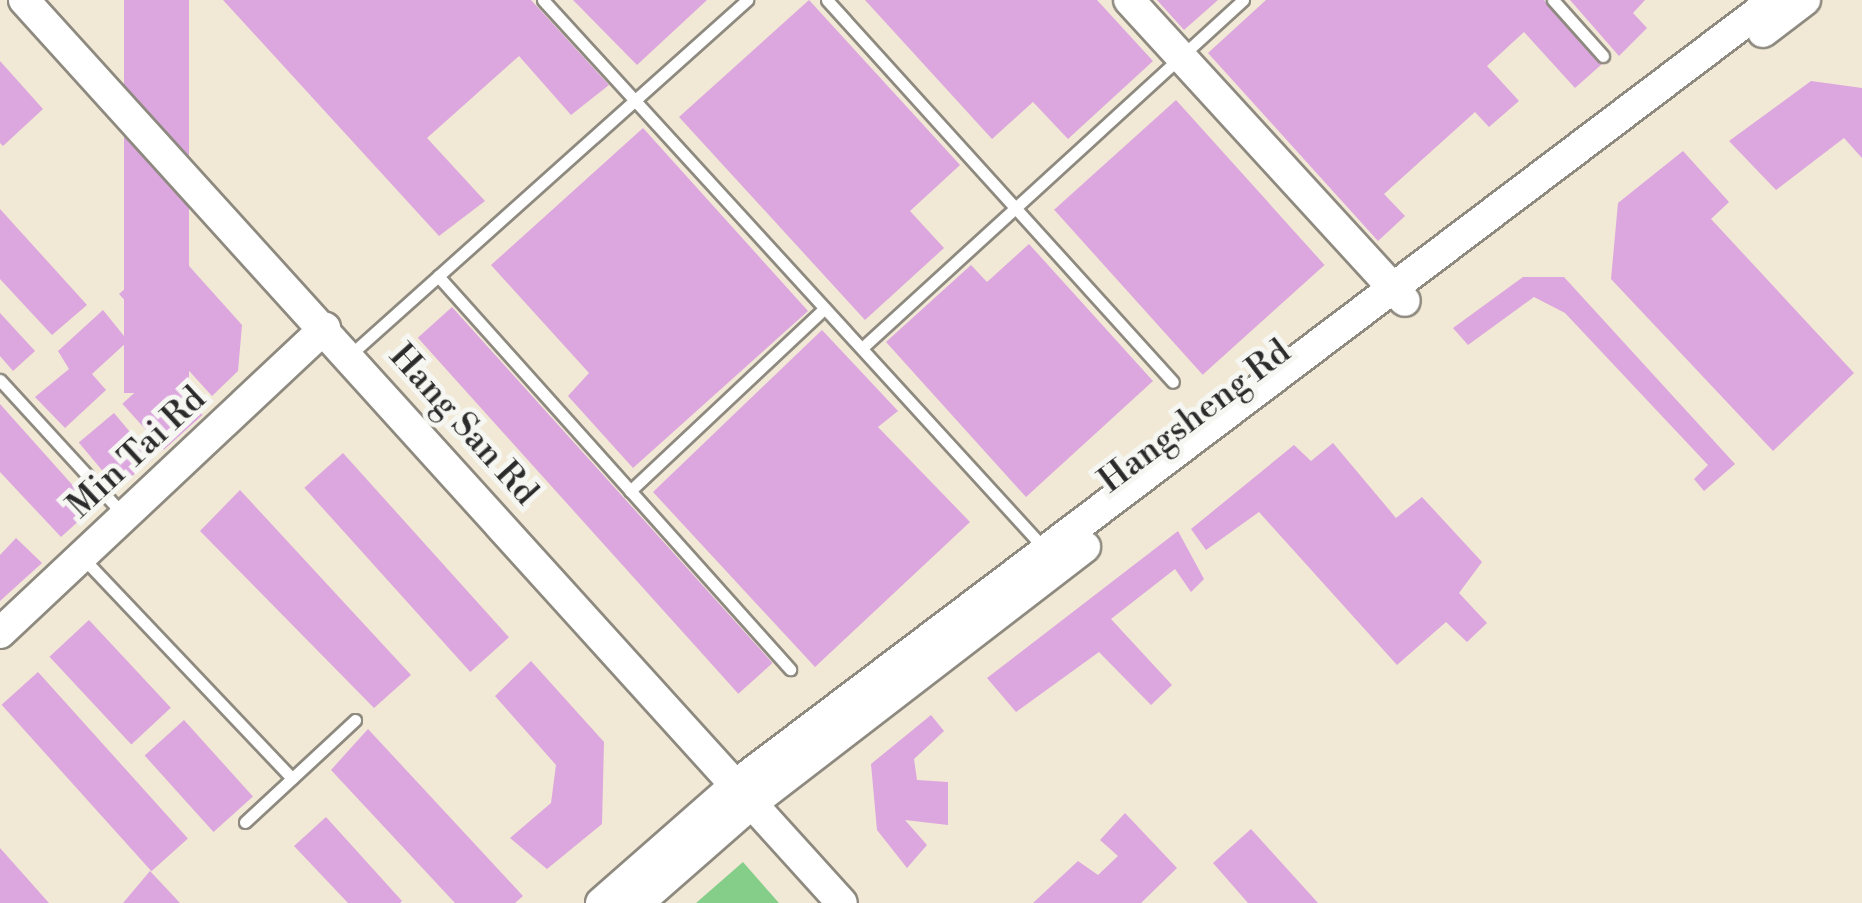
<!DOCTYPE html>
<style>
body{margin:0}
#map{position:relative;width:1862px;height:903px;overflow:hidden;background:#f1e9d5;font-family:"Libre Bodoni",serif}
div>[style]{position:absolute}
.green>*{inset:0;background:#85ce8a}
.building>*{inset:0;background:#dca6de;transform-origin:0 0}
.roads{filter:drop-shadow(2px 0 #8e8a80) drop-shadow(-2px 0 #8e8a80) drop-shadow(0 2px #8e8a80) drop-shadow(0 -2px #8e8a80)}
.lane>*{height:11px;margin:-5.5px;padding:0 5.5px;transform-origin:5.5px;border-radius:5.5px;background:#fff}
.secondary>*{height:30px;margin:-15px;padding:0 15px;transform-origin:15px;border-radius:15px;background:#fff}
span{translate:-50% -50%;white-space:nowrap;text-align:center;line-height:1.15;-webkit-text-stroke:10px #f6f6f2;paint-order:stroke}
.street-label{font-size:35px;color:#2b2b2b}
</style>
<div id="map">
<div class="green">
<div style="clip-path:polygon(743px 862px,779px 903px,696px 903px)"></div>
</div>
<div class="building">
<div style="left:124px;top:0;width:65px;height:393px"></div>
<div style="clip-path:polygon(223px 0,531px 0,609px 85px,571px 115px,519px 56px,427px 138px,485px 201px,439px 236px)"></div>
<div style="clip-path:polygon(573px 0,707px 0,637px 65px)"></div>
<div style="clip-path:polygon(809px 0,960px 165px,910px 211px,944px 248px,865px 320px,679px 117px)"></div>
<div style="clip-path:polygon(865px 0,1097px 0,1153px 61px,1068px 139px,1033px 102px,992px 139px)"></div>
<div style="clip-path:polygon(1157px 0,1218px 0,1184px 30px)"></div>
<div style="clip-path:polygon(1266px 0,1544px 0,1602px 64px,1575px 88px,1524px 32px,1487px 66px,1519px 101px,1489px 127px,1475px 112px,1384px 194px,1405px 216px,1378px 241px,1208px 53px)"></div>
<div style="clip-path:polygon(1570px 0,1645px 0,1633px 13px,1647px 28px,1619px 56px)"></div>
<div style="clip-path:polygon(0 61px,43px 109px,3px 146px,0 143px)"></div>
<div style="clip-path:polygon(1811px 81px,1862px 88px,1862px 158px,1844px 138px,1776px 190px,1729px 141px)"></div>
<div style="left:1176px;top:100px;width:222px;height:164px;rotate:48deg"></div>
<div style="clip-path:polygon(643px 128px,808px 311px,633px 468px,568px 396px,589px 373px,491px 265px)"></div>
<div style="clip-path:polygon(1683px 151px,1729px 202px,1711px 219px,1854px 373px,1773px 451px,1611px 279px,1618px 203px)"></div>
<div style="clip-path:polygon(0 209px,87px 305px,52px 335px,0 279px)"></div>
<div style="clip-path:polygon(1029px 244px,1153px 381px,1026px 497px,886px 342px,971px 265px,987px 282px)"></div>
<div style="clip-path:polygon(172px 247px,242px 325px,238px 371px,212px 396px,119px 294px)"></div>
<div style="clip-path:polygon(1523px 277px,1564px 277px,1735px 464px,1704px 491px,1694px 479px,1708px 465px,1565px 313px,1534px 297px,1468px 345px,1453px 328px)"></div>
<div style="left:452px;top:307px;width:479px;height:46px;rotate:48deg"></div>
<div style="clip-path:polygon(103px 310px,128px 341px,92px 374px,106px 390px,65px 428px,35px 397px,69px 369px,58px 351px)"></div>
<div style="clip-path:polygon(0 313px,35px 351px,13px 371px,0 356px)"></div>
<div style="clip-path:polygon(822px 330px,898px 411px,878px 427px,970px 522px,815px 667px,653px 492px)"></div>
<div style="left:161px;top:369px;width:62px;height:52px;rotate:48deg"></div>
<div style="clip-path:polygon(0 404px,93px 508px,61px 537px,0 472px)"></div>
<div style="left:114px;top:413px;width:60px;height:46px;rotate:50deg"></div>
<div style="clip-path:polygon(1333px 443px,1396px 518px,1422px 497px,1482px 562px,1459px 593px,1487px 623px,1467px 642px,1446px 622px,1397px 665px,1259px 512px,1206px 550px,1191px 529px,1294px 445px,1311px 461px)"></div>
<div style="left:343px;top:453px;width:248px;height:52px;rotate:48deg"></div>
<div style="clip-path:polygon(240px 490px,411px 675px,374px 708px,200px 531px)"></div>
<div style="clip-path:polygon(1178px 531px,1204px 579px,1191px 592px,1175px 569px,1111px 619px,1172px 685px,1151px 705px,1099px 652px,1016px 712px,987px 678px)"></div>
<div style="clip-path:polygon(16px 538px,42px 563px,0 601px,0 555px)"></div>
<div style="left:89px;top:620px;width:120px;height:54px;rotate:47deg"></div>
<div style="clip-path:polygon(531px 661px,604px 742px,602px 824px,547px 869px,510px 838px,551px 803px,556px 765px,495px 696px)"></div>
<div style="left:38px;top:672px;width:224px;height:49px;rotate:48deg"></div>
<div style="clip-path:polygon(931px 715px,944px 731px,914px 759px,917px 780px,948px 782px,948px 825px,905px 820px,927px 845px,907px 868px,877px 830px,871px 764px)"></div>
<div style="left:184px;top:720px;width:103px;height:53px;rotate:48deg"></div>
<div style="clip-path:polygon(368px 729px,523px 896px,515px 903px,455px 903px,331px 770px)"></div>
<div style="clip-path:polygon(1125px 813px,1177px 868px,1141px 903px,1033px 903px,1078px 861px,1098px 875px,1118px 856px,1100px 840px)"></div>
<div style="clip-path:polygon(326px 817px,402px 901px,400px 903px,348px 903px,294px 846px)"></div>
<div style="clip-path:polygon(1251px 829px,1318px 903px,1248px 903px,1213px 863px)"></div>
<div style="clip-path:polygon(0 848px,49px 903px,0 903px)"></div>
<div style="clip-path:polygon(150px 871px,180px 903px,123px 903px)"></div>
</div>
<div class="roads">
<div class="lane">
<div style="left:543px;top:0;width:742px;rotate:47.57deg"></div>
<div style="left:827px;top:0;width:515px;rotate:47.83deg"></div>
<div style="left:1553px;top:0;width:75px;rotate:48.2deg"></div>
<div style="left:438px;top:276px;width:528px;rotate:48.15deg"></div>
<div style="left:862px;top:348px;width:516px;rotate:-42.41deg"></div>
<div style="left:350px;top:355px;width:533px;rotate:-41.8deg"></div>
<div style="left:0;top:380px;width:180px;rotate:47.5deg"></div>
<div style="left:630px;top:491px;width:267px;rotate:-43.2deg"></div>
<div style="left:82px;top:557px;width:305px;rotate:46.5deg"></div>
<div style="left:245px;top:822px;width:150px;rotate:-42.8deg"></div>
</div>
<div class="secondary">
<div style="left:24px;top:0;width:1218px;rotate:47.83deg"></div>
<div style="left:1129px;top:0;width:408px;rotate:47.5deg"></div>
<div style="left:1763px;top:32px;width:53px;rotate:-37.3deg"></div>
<div style="left:0;top:633px;width:446px;rotate:-43.2deg"></div>
<div style="left:601px;top:903px;width:177px;rotate:-41.3deg"></div>
<div style="left:734px;top:786px;width:1304px;rotate:-37.08deg"></div>
<div style="left:638px;top:903px;width:149px;rotate:-41.2deg"></div>
<div style="left:750px;top:805px;width:423px;rotate:-37.6deg"></div>
</div>
</div>
<div class="street-label">
<span style="left:1195px;top:417px;rotate:-37deg">Hangsheng Rd</span>
<span style="left:463px;top:425px;rotate:48deg">Hang San Rd</span>
<span style="left:137px;top:453px;rotate:-43deg">Min Tai Rd</span>
</div>
</div>
